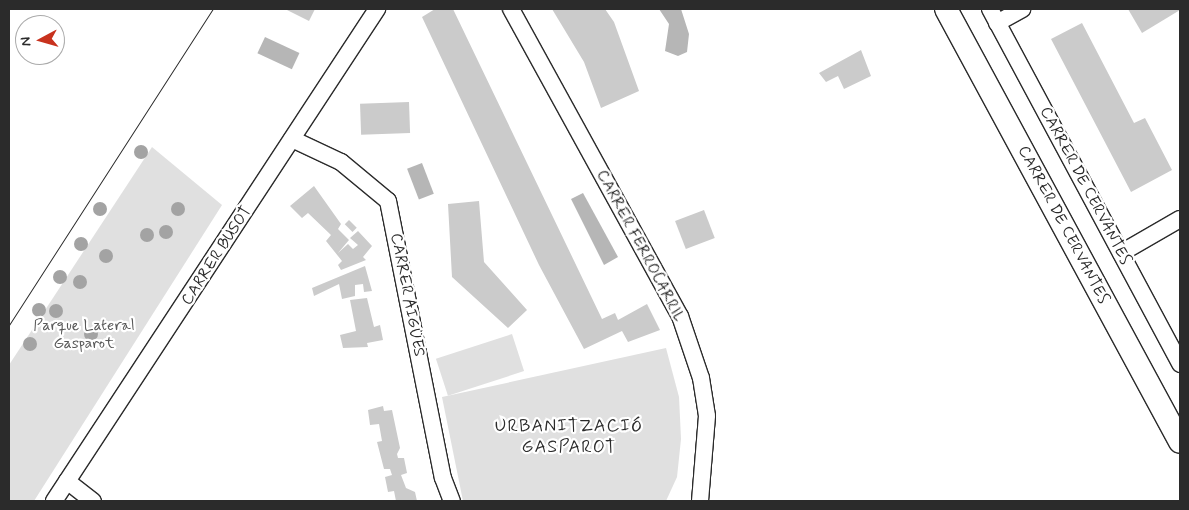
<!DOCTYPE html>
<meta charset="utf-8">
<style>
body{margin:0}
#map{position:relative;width:1189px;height:510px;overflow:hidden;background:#fff;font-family:Mynerve,sans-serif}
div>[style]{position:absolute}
.green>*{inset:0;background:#e0e0e0;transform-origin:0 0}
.water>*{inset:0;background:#b6b6b6;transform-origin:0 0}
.building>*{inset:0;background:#cbcbcb;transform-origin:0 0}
.roads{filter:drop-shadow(1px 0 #2b2b2b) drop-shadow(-1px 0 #2b2b2b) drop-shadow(0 1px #2b2b2b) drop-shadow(0 -1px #2b2b2b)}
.street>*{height:16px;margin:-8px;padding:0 8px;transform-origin:8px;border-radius:8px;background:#fff}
.secondary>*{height:22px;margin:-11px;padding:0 11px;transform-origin:11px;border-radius:11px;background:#fff}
.tram>*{height:1px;margin:-0.5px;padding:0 0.5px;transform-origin:0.5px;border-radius:0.5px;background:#2b2b2b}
.trees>*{width:14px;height:14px;margin:-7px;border-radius:50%;background:#a3a3a3}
span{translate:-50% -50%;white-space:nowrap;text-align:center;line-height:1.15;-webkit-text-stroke:4.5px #fff;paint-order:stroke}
.street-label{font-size:16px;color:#2b2b2b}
.park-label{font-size:16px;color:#585858}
.neighbourhood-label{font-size:18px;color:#2b2b2b;letter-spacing:1px}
.frame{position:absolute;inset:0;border:10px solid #2b2b2b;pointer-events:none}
.north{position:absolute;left:15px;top:15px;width:50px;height:50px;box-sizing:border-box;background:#fff;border:1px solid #aaa;border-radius:50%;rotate:264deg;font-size:14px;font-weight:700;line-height:20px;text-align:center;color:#2b2b2b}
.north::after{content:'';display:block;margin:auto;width:18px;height:22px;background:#c8321e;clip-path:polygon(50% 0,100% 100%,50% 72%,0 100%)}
</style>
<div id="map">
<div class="green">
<div style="clip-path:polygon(152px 147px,222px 205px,34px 501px,9px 501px,9px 365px)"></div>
<div style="left:512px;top:334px;width:39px;height:80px;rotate:72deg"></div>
<div style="clip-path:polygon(666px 348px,679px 397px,681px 439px,677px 477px,666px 501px,463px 501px,442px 397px)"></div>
</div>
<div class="water">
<div style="clip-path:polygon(659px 9px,681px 9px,689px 34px,687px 52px,678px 56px,665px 51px,669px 24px)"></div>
<div style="left:265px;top:37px;width:38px;height:18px;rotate:25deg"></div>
<div style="left:422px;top:163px;width:33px;height:16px;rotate:69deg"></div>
<div style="clip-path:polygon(583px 193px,618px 257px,604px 265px,571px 199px)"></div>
</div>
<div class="building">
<div style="clip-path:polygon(285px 9px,315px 9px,309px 21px)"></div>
<div style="clip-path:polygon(435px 9px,453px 9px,602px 319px,615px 313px,618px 320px,647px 304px,660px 330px,628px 342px,622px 331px,584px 349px,539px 265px,422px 17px)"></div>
<div style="clip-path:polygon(552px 9px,605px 9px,614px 22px,639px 91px,601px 108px,584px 62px)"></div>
<div style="clip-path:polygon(1128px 9px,1180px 9px,1180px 10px,1142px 33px)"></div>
<div style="clip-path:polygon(1082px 23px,1134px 123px,1145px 118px,1172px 170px,1131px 192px,1051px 39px)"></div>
<div style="clip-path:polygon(861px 50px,871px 76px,844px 89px,838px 76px,826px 82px,819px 73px)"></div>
<div style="left:409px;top:102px;width:31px;height:49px;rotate:88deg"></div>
<div style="clip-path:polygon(314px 186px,341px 224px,338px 229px,349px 240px,338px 253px,348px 244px,353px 249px,358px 245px,350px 238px,358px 231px,372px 246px,363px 257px,366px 260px,341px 270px,338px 265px,342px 261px,326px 241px,331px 235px,308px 213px,302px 218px,290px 206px)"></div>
<div style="clip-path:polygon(479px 201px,484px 262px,527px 310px,508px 328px,452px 277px,448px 204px)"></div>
<div style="left:704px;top:210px;width:30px;height:31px;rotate:69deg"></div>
<div style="left:349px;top:220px;width:11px;height:6px;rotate:45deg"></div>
<div style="clip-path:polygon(365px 266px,372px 291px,364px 292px,363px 284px,355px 285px,355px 296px,342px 299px,339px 284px,314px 296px,312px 288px)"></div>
<div style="clip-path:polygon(367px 298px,374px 327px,380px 325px,383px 340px,367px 343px,368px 347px,343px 348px,340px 335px,356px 331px,350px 300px)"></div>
<div style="clip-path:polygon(383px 406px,384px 411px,392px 410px,400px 448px,397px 454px,398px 458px,404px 458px,407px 473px,401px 475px,406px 488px,415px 492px,417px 501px,396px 501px,394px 491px,388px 492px,385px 477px,392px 475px,390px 469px,384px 469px,377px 442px,382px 441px,379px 424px,370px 425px,368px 410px)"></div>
</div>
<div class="roads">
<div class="street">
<div style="left:511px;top:9px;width:350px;rotate:61.2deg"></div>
<div style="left:680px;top:316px;width:65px;rotate:71.3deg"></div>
<div style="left:701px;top:378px;width:38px;rotate:81deg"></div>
<div style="left:707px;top:416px;width:85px;rotate:94.7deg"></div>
<div style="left:990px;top:9px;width:403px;rotate:61.8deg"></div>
<div style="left:997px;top:23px;width:29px;rotate:-29deg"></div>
<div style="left:292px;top:139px;width:54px;rotate:25.1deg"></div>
<div style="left:341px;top:162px;width:61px;rotate:39.7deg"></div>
<div style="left:388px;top:201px;width:282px;rotate:78.8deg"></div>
<div style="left:443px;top:478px;width:25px;rotate:69deg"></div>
<div style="left:1121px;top:253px;width:68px;rotate:-30deg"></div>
<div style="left:67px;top:481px;width:33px;rotate:38deg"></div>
<div style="left:54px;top:501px;width:589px;rotate:-56.71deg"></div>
</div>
<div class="secondary">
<div style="left:946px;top:9px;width:492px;rotate:61.6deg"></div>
</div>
</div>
<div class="tram">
<div style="left:9px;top:325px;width:376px;rotate:-57.2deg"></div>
</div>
<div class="trees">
<div style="left:141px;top:152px"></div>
<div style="left:100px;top:209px"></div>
<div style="left:178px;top:209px"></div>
<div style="left:166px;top:232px"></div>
<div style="left:147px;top:235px"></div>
<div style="left:81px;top:244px"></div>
<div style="left:106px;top:256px"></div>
<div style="left:60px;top:277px"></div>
<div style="left:80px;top:282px"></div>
<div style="left:39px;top:310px"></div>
<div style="left:56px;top:311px"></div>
<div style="left:91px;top:334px"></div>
<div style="left:30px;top:344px"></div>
</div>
<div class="street-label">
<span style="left:1085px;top:186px;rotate:62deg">CARRER DE CERVANTES</span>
<span style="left:1063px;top:225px;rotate:62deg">CARRER DE CERVANTES</span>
<span style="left:640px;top:246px;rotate:62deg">CARRER FERROCARRIL</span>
<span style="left:217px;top:256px;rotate:-57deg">CARRER BUSOT</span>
<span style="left:407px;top:295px;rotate:79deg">CARRER AIGÜES</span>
</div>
<div class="park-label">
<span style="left:84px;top:335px">Parque Lateral<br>Gasparot</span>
</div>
<div class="neighbourhood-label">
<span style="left:569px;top:437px">URBANITZACIÓ<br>GASPAROT</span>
</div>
<div class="frame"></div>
<div class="north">N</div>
</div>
